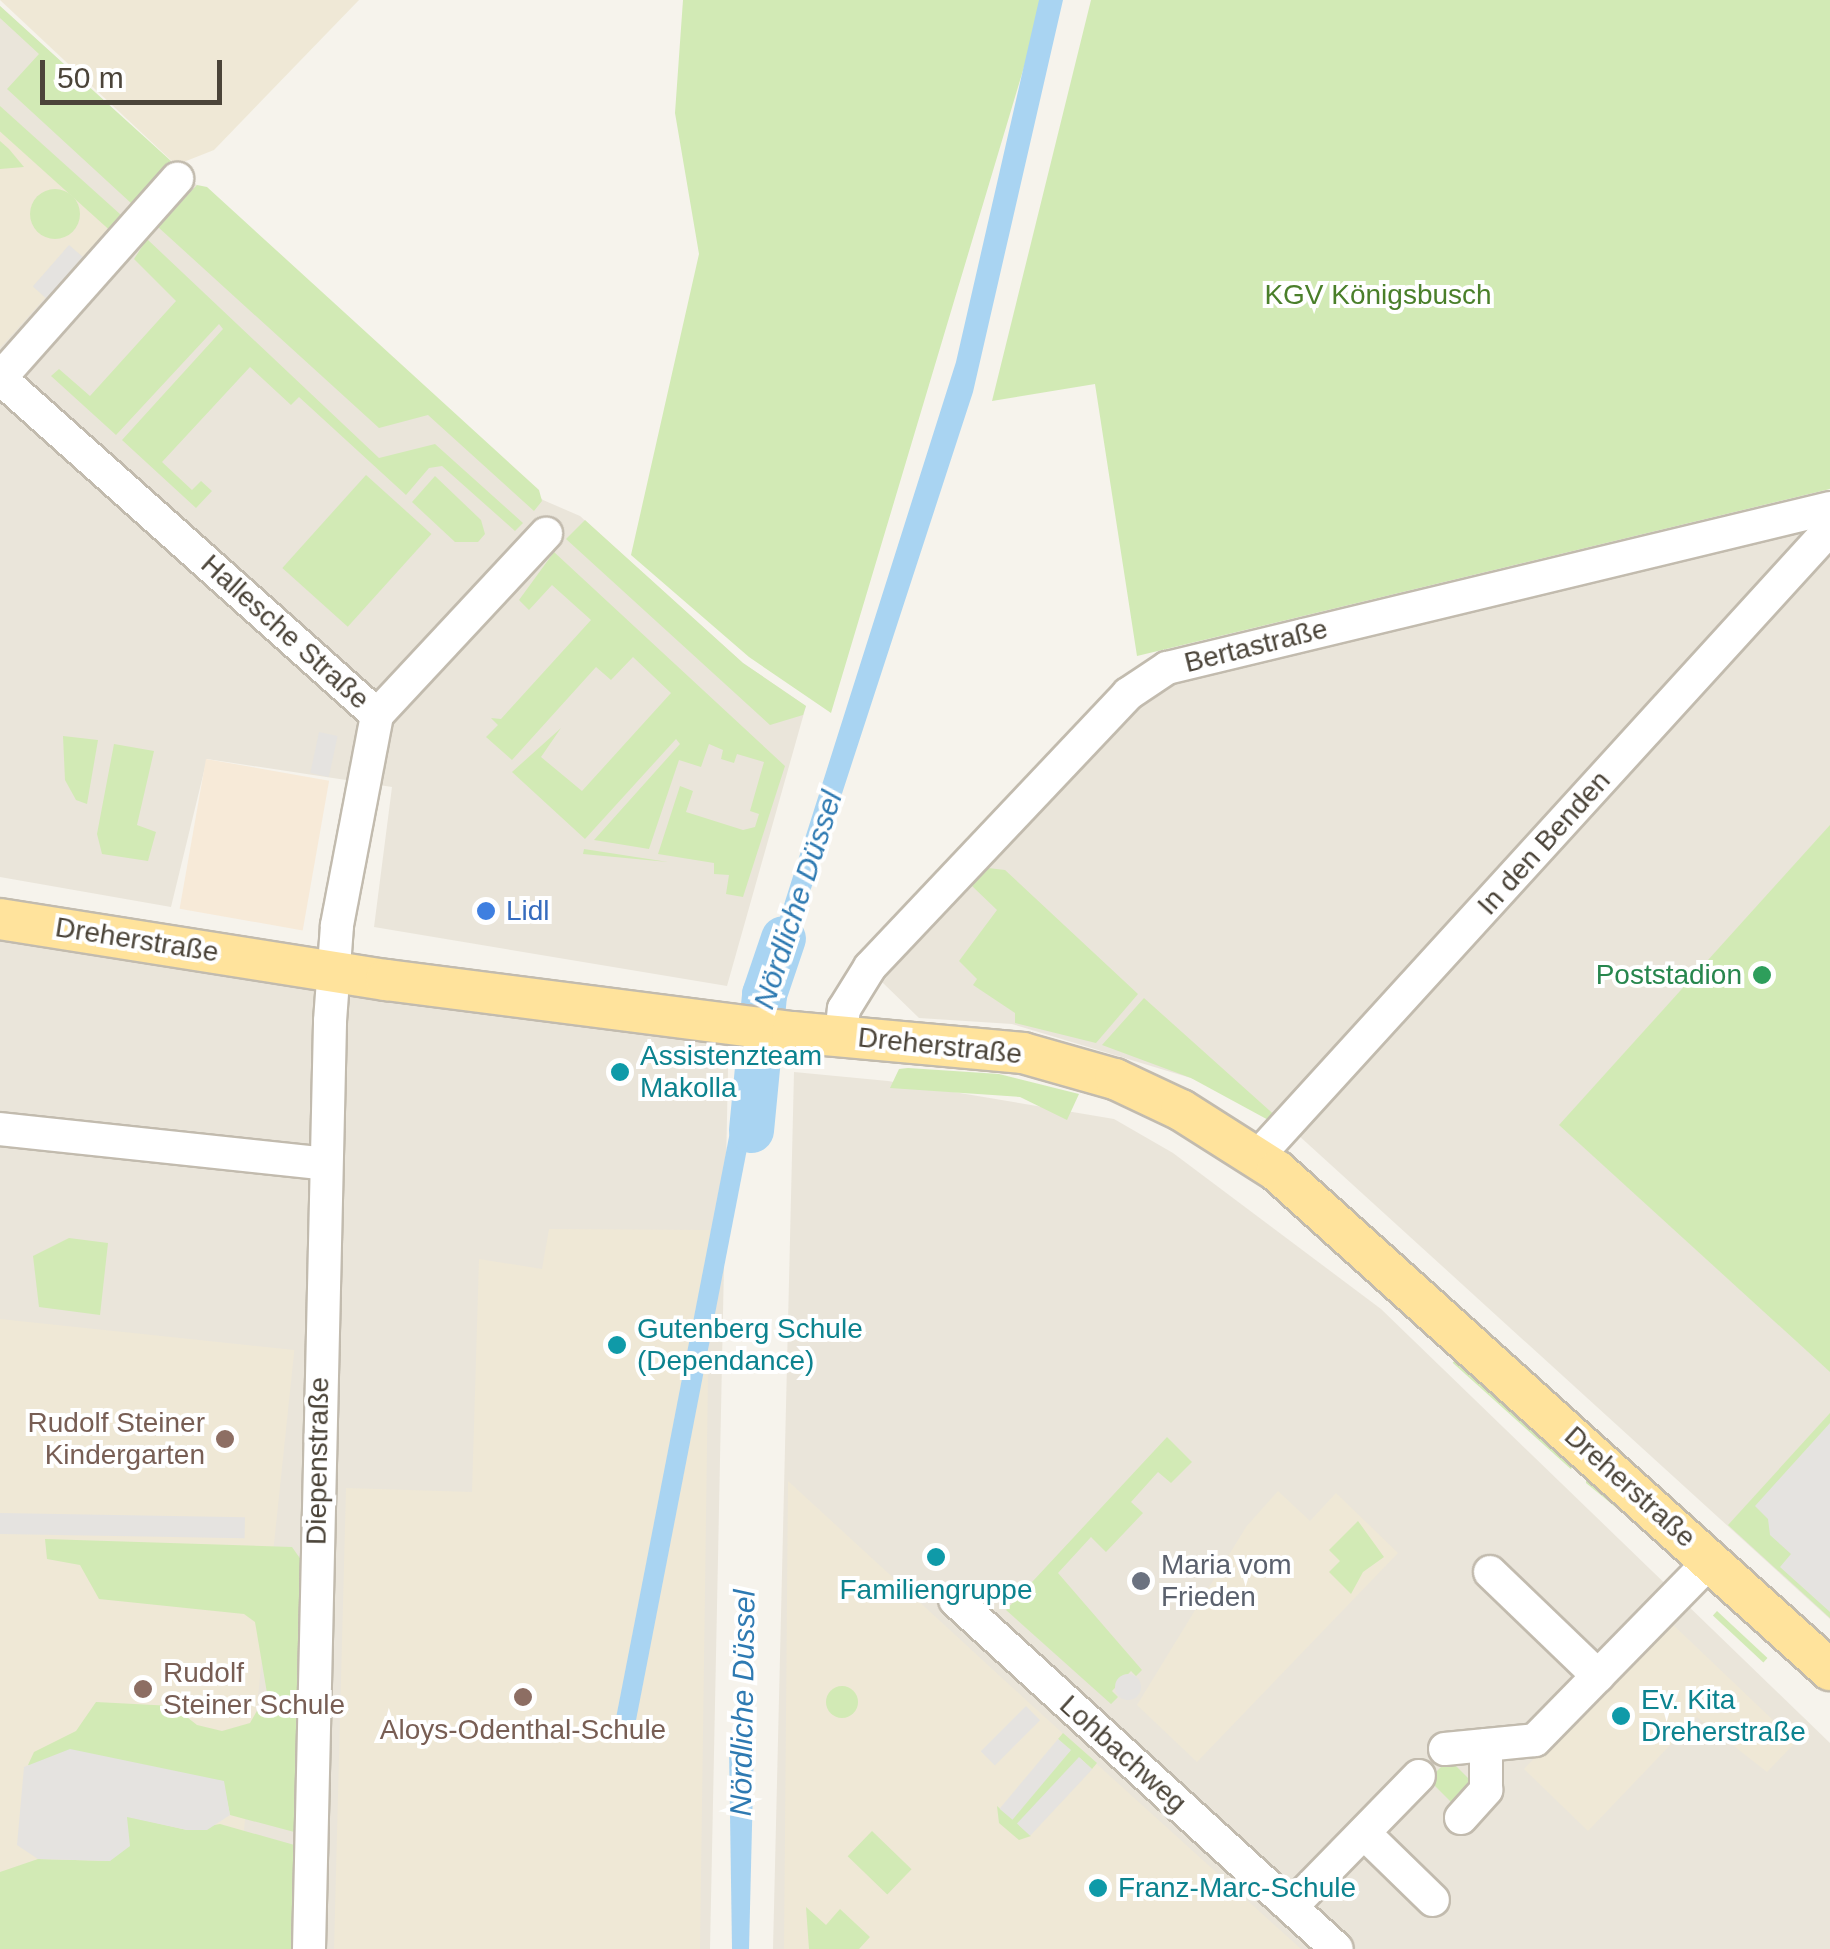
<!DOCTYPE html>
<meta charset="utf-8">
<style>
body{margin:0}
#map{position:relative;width:1830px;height:1949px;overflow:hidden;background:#f6f3ec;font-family:Helvetica,sans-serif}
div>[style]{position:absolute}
.residential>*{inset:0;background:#eae5da}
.commercial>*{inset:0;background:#f7ead8;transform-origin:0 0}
.education>*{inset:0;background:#efe8d6;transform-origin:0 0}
.green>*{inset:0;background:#d2eab5;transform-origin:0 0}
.round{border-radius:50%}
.parking>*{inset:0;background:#e5e3e0;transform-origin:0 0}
.water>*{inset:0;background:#a9d4f2;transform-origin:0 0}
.river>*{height:45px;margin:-22.5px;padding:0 22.5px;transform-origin:22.5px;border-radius:22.5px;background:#a9d4f2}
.roads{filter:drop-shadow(2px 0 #c2bbae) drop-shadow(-2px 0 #c2bbae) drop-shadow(0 2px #c2bbae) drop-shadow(0 -2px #c2bbae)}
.minor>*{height:32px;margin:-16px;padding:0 16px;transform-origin:16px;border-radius:16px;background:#fff}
.major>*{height:40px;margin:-20px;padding:0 20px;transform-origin:20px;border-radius:20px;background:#ffe39c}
.dots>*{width:28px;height:28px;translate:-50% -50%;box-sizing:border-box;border:5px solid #fff;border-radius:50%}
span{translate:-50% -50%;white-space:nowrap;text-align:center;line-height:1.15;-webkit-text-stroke:8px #fff;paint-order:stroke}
.park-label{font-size:28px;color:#4a7f2a}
.street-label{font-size:28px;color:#4b4439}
.shop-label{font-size:28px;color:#366cbe}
.left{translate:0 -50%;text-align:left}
.leisure-label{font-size:28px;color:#27864d}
.right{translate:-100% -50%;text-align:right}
.culture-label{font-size:28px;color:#0d838f}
.education-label{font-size:28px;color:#785e54}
.worship-label{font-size:28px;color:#5b616d}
.water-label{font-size:30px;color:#2e7ab2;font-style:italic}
.scale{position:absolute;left:40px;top:60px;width:182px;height:45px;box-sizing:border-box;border:5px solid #4b4439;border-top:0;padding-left:12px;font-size:30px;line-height:35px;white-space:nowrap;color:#4b4439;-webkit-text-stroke:8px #fff;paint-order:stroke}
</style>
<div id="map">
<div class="residential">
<div style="clip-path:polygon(0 6px,543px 500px,580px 516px,743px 663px,806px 706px,727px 986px,374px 927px,392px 787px,207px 759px,171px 907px,0 877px)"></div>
<div style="clip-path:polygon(1830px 516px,1830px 1619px,1286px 1124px,1204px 1082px,1012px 1024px,919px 1018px,882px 982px,1132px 703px,1169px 676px)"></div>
<div style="clip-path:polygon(0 934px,697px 1026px,728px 1069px,710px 1949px,305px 1949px,0 1879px)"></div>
<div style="clip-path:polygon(794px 1072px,888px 1081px,1114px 1119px,1173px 1153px,1381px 1309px,1830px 1743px,1830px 1949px,773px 1949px)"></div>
</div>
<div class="commercial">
<div style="left:206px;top:759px;width:125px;height:152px;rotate:10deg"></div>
</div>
<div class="education">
<div style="clip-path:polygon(0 0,359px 0,214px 150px,176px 165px)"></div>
<div style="clip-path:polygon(0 125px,111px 226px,83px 257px,69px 246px,33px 286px,45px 298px,0 348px)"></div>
<div style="clip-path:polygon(549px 1229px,710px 1230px,700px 1949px,334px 1949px,346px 1488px,472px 1492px,479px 1259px,542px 1269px)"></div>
<div style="left:0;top:1319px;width:296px;height:560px;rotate:6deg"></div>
<div style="clip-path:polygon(788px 1481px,1026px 1700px,1301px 1949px,784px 1949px)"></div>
<div style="clip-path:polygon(1278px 1491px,1310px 1521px,1336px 1493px,1398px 1553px,1197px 1762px,1137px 1705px,1246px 1527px)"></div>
<div style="clip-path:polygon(1667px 1619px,1796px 1742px,1767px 1772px,1697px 1717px,1588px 1831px,1524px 1769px)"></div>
</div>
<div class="green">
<div style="clip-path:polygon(683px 0,1044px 0,831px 713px,749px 657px,631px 555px,699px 254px,675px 113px)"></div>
<div style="clip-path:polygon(1091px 0,1830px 0,1830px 489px,1137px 656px,1095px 384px,992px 401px)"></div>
<div style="clip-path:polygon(0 6px,171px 161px,132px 204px,7px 89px,39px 54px,0 18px)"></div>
<div style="left:0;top:106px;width:164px;height:19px;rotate:42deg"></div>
<div style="clip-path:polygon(0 141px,9px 149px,24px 167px,0 169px)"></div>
<div style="clip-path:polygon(197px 185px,207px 187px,539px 490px,542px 501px,534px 511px,428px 415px,379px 428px,158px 227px)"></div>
<div class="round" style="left:30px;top:189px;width:50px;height:50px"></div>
<div style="clip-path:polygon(147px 239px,379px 458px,435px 444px,523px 523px,515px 531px,442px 466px,429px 468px,406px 495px,299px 397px,291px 405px,250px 367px,162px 462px,192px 490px,201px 481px,212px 491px,196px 508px,122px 440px,223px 329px,219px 324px,116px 435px,51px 376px,59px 369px,90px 396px,176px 301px,134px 259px)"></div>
<div style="left:366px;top:475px;width:88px;height:125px;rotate:42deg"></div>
<div style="clip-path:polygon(435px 476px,481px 520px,485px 534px,478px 542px,455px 542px,412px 502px)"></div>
<div style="clip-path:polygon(585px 520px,743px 663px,806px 706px,803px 715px,770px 725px,566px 539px)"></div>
<div style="clip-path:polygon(554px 552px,785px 766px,743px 897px,726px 894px,729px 875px,714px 874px,714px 863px,658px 854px,680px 786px,693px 791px,686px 812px,743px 830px,755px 827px,759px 814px,750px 811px,764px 762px,737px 754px,734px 763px,721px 759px,723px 750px,709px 744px,701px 767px,679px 760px,649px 849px,594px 840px,680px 744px,676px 739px,585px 839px,512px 772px,561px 728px,541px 757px,582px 791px,671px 693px,633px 657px,611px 680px,596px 667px,512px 760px,486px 737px,498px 725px,491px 718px,501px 719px,591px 620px,552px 585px,529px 610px,519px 600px)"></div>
<div style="clip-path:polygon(63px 736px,98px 740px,87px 804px,76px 800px,65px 780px)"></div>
<div style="clip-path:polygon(114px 744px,154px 751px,137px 825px,156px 832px,148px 861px,102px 854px,97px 834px)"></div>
<div style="clip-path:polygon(1830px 825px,1830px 1372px,1559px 1125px)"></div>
<div style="clip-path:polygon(584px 849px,668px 862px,583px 854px)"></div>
<div style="clip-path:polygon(988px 868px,1005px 870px,1138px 994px,1096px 1043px,1015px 1023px,1015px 1013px,973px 985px,977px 979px,959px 961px,997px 910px,972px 886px)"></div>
<div style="clip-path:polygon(1144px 998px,1279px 1119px,1274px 1123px,1191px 1078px,1102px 1045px)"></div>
<div style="clip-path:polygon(908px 1068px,999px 1074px,1079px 1094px,1067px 1120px,1020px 1097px,890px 1088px,899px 1069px)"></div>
<div style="clip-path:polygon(69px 1238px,108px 1243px,100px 1315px,39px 1307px,33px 1256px)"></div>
<div style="left:1456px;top:1359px;width:159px;height:5px;rotate:42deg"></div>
<div style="clip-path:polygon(1830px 1413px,1830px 1618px,1728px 1525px)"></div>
<div style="clip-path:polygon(1167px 1437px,1192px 1462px,1171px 1483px,1158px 1472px,1131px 1502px,1143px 1513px,1106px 1552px,1091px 1537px,1058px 1573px,1142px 1670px,1136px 1676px,1131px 1671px,1112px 1691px,1118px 1697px,1111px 1704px,1006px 1610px)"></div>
<div style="clip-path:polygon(1586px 1476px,1664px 1544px,1663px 1546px,1586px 1483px)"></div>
<div style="clip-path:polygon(1358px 1521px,1384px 1557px,1363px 1572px,1351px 1594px,1329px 1572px,1340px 1561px,1329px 1550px)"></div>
<div style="clip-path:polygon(45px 1539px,292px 1547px,304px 1564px,298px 1833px,230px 1815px,223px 1781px,28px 1765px,34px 1752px,76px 1731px,96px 1702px,173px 1706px,197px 1725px,222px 1731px,250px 1723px,267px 1693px,255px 1622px,244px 1614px,99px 1599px,80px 1565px,47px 1559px)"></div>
<div style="left:1717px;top:1611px;width:69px;height:6px;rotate:43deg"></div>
<div class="round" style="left:826px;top:1686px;width:32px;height:32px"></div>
<div style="clip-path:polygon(1063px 1733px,1097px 1763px,1092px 1769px,1080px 1758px,1019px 1825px,1031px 1836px,1019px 1840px,999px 1823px,997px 1806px,1010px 1817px,1070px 1751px,1058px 1739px)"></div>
<div style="left:1449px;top:1759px;width:40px;height:29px;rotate:45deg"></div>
<div style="clip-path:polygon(126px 1816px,187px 1830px,220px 1824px,298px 1846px,297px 1949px,0 1949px,0 1872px,38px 1859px,110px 1861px)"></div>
<div style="left:872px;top:1831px;width:55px;height:35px;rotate:44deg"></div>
<div style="clip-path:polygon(806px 1907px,826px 1925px,840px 1909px,870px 1937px,859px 1949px,809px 1949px)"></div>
</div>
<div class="parking">
<div style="left:69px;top:245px;width:18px;height:55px;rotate:41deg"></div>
<div style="left:319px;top:732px;width:19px;height:42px;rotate:12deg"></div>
<div style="clip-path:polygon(1830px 1423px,1830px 1612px,1780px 1567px,1791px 1554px,1770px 1535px,1768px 1519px,1755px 1506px)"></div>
<div style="left:0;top:1513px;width:245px;height:21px;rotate:1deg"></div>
<div class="round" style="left:1115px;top:1674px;width:26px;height:26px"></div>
<div style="left:1026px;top:1706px;width:20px;height:64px;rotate:45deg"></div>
<div style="left:1058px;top:1739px;width:17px;height:91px;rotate:40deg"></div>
<div style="clip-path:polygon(70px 1749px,224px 1781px,230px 1815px,207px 1830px,187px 1830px,127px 1817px,130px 1846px,110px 1861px,38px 1859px,17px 1845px,24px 1767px)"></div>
<div style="left:1079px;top:1757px;width:18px;height:91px;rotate:43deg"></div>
</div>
<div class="water">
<div style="clip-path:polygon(1039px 0,1063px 0,973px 392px,776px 996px,756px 993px,956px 362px)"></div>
<div style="left:742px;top:1070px;width:20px;height:662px;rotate:11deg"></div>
<div style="clip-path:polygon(729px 1744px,754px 1745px,749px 1949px,732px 1949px)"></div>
</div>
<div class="river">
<div style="left:751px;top:1130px;width:137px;rotate:-84.5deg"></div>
<div style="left:764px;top:994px;width:59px;rotate:-71.3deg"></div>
</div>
<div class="roads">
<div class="minor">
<div style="left:2px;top:376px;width:264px;rotate:-48.4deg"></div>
<div style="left:0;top:378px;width:506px;rotate:41.79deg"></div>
<div style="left:377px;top:715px;width:248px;rotate:-47deg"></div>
<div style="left:841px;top:1036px;width:27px;rotate:-84deg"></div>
<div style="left:844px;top:1009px;width:49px;rotate:-58.2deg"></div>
<div style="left:870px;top:967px;width:376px;rotate:-46.6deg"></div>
<div style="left:1128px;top:694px;width:47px;rotate:-33.7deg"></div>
<div style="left:1167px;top:668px;width:682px;rotate:-13.57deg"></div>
<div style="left:0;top:1129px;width:327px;rotate:6.1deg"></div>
<div style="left:1258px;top:1156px;width:849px;rotate:-47.63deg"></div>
<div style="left:1490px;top:1572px;width:150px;rotate:43.9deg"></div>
<div style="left:955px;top:1600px;width:517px;rotate:42.42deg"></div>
<div style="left:1445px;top:1749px;width:90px;rotate:-5.7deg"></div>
<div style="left:1535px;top:1740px;width:252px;rotate:-45.6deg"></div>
<div style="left:1461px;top:1818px;width:38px;rotate:-48deg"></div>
<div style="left:1486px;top:1790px;width:45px;rotate:-90deg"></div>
<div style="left:1364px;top:1833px;width:96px;rotate:44.2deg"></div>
<div style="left:1291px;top:1907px;width:183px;rotate:-45.7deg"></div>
<div style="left:309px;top:1949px;width:928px;rotate:-88.7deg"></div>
<div style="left:330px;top:1021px;width:96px;rotate:-85.8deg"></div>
<div style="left:337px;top:925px;width:214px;rotate:-79.2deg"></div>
</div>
<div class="major">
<div style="left:0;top:919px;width:391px;rotate:9deg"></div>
<div style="left:386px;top:980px;width:409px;rotate:7.3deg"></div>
<div style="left:792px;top:1032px;width:232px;rotate:5.2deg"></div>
<div style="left:1023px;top:1053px;width:96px;rotate:15.8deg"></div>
<div style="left:1115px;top:1079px;width:73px;rotate:25.2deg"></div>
<div style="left:1181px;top:1110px;width:114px;rotate:32.4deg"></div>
<div style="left:1277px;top:1171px;width:745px;rotate:42.06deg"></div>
</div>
</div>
<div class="dots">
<div style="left:486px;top:911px;background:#3f7fe0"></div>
<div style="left:1762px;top:975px;background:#2e9e5b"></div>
<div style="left:620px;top:1072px;background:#0f9aa8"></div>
<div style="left:617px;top:1345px;background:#0f9aa8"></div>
<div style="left:225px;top:1439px;background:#8d6e63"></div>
<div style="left:936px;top:1557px;background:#0f9aa8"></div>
<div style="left:1141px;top:1581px;background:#6b7280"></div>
<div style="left:143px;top:1689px;background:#8d6e63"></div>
<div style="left:523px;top:1697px;background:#8d6e63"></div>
<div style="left:1621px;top:1716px;background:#0f9aa8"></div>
<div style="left:1098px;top:1888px;background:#0f9aa8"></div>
</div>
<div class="park-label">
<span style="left:1378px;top:295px">KGV Königsbusch</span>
</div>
<div class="street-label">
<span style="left:285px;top:632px;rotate:42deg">Hallesche Straße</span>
<span style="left:1256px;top:646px;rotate:-14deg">Bertastraße</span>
<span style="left:1544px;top:843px;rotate:-48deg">In den Benden</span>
<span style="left:137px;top:940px;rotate:9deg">Dreherstraße</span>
<span style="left:940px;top:1046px;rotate:6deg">Dreherstraße</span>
<span style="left:318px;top:1461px;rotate:-89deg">Diepenstraße</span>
<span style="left:1630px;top:1487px;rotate:42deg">Dreherstraße</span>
<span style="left:1123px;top:1754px;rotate:42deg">Lohbachweg</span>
</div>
<div class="shop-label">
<span class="left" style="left:506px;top:911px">Lidl</span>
</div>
<div class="leisure-label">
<span class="right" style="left:1742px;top:975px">Poststadion</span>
</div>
<div class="culture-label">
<span class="left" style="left:640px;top:1072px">Assistenzteam<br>Makolla</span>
<span class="left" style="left:637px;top:1345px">Gutenberg Schule<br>(Dependance)</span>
<span style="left:936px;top:1590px">Familiengruppe</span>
<span class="left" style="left:1641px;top:1716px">Ev. Kita<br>Dreherstraße</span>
<span class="left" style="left:1118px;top:1888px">Franz-Marc-Schule</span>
</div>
<div class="education-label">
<span class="right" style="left:205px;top:1439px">Rudolf Steiner<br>Kindergarten</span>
<span class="left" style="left:163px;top:1689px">Rudolf<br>Steiner Schule</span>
<span style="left:523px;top:1730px">Aloys-Odenthal-Schule</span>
</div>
<div class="worship-label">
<span class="left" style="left:1161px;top:1581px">Maria vom<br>Frieden</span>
</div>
<div class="water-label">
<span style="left:798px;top:900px;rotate:-72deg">Nördliche Düssel</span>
<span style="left:743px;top:1703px;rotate:-89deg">Nördliche Düssel</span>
</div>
<div class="scale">50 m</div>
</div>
